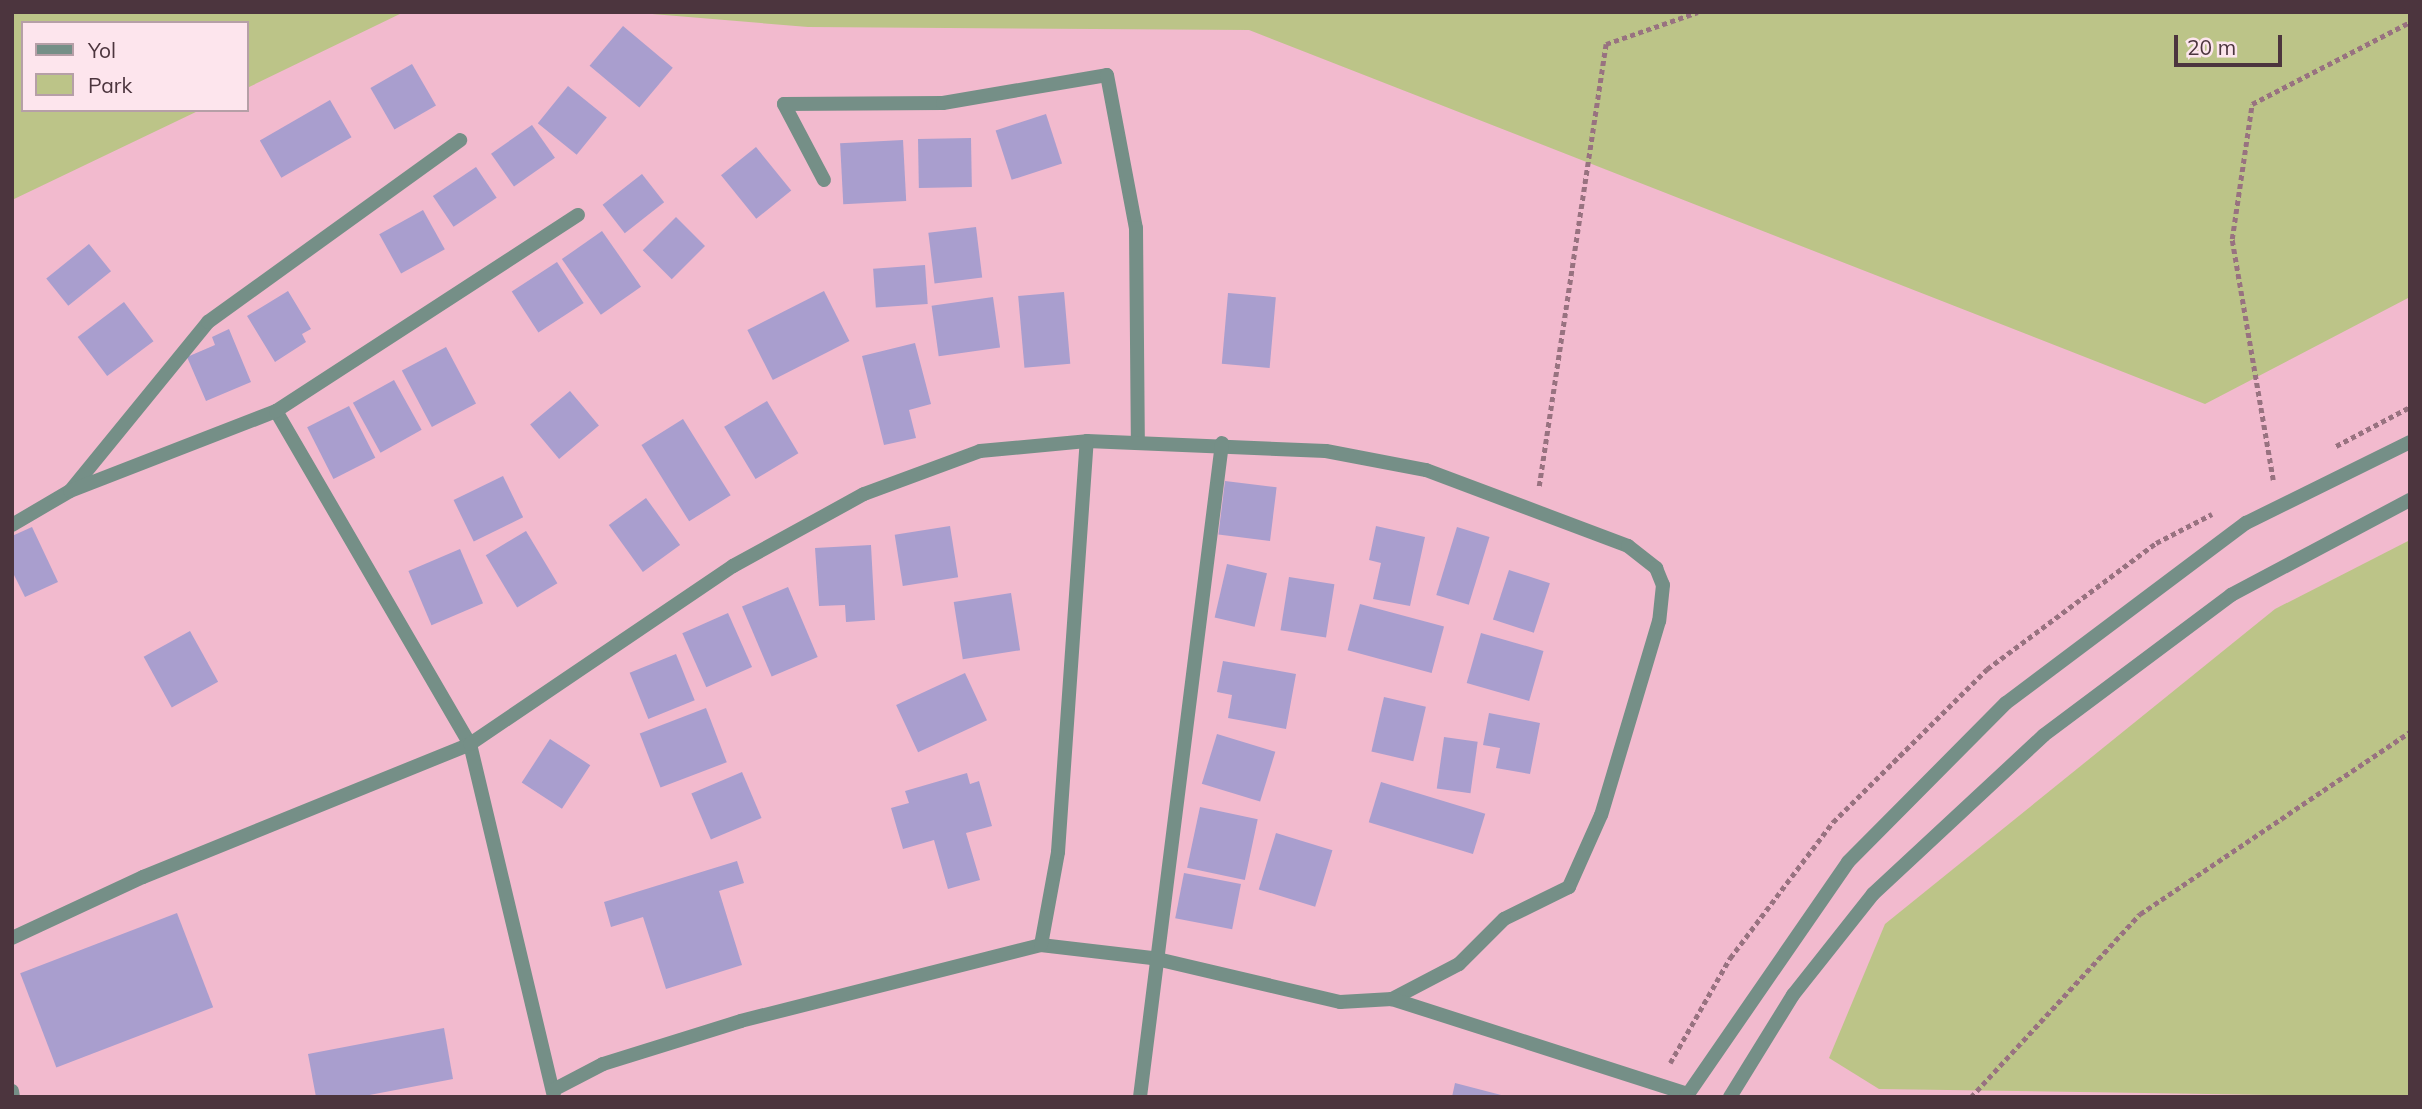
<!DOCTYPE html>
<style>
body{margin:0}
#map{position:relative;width:2422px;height:1109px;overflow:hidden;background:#f2bace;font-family:Mulish,sans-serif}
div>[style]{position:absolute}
.green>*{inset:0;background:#bcc488}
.building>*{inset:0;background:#a99ece;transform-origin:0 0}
.path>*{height:4.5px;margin-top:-2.25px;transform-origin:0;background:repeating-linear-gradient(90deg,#987280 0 5px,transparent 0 8.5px)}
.minor>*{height:14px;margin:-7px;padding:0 7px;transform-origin:7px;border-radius:7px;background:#758f87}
.tertiary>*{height:14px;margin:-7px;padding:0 7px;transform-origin:7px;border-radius:7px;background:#758f87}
span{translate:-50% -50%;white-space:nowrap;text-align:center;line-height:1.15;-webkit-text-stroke:7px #fde5ed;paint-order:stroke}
.frame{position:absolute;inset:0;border:14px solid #4c353e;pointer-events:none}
.legend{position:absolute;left:21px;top:21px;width:228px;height:91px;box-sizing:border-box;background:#fde5ed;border:2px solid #b69fa7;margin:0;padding:9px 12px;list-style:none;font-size:21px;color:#4c353e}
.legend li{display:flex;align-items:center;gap:14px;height:35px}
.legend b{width:35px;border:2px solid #b69fa7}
.scale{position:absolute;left:2174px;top:35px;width:108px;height:32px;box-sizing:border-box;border:4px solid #4c353e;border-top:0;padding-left:9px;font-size:21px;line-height:24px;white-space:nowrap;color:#4c353e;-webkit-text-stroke:5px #fde5ed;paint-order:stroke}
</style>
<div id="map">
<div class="green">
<div style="clip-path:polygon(12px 12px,404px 12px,247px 88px,247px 23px,23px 23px,23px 110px,200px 110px,12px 200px)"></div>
<div style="clip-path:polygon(628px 12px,2410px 12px,2410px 297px,2205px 404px,1249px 30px,808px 27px)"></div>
<div style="clip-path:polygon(2410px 540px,2410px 1097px,1879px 1089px,1829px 1058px,1885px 924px,2275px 609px)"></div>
</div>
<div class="building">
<div style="left:623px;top:26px;width:65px;height:52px;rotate:40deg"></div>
<div style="left:412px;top:64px;width:48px;height:48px;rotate:60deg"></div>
<div style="left:568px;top:86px;width:50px;height:48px;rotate:39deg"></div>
<div style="left:330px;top:100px;width:43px;height:81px;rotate:60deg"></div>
<div style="left:1046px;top:114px;width:52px;height:53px;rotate:72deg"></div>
<div style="left:532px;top:125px;width:40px;height:50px;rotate:55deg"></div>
<div style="left:971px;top:138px;width:49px;height:53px;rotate:89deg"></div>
<div style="left:903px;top:140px;width:61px;height:63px;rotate:87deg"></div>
<div style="left:756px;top:147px;width:56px;height:45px;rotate:51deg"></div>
<div style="left:476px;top:167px;width:37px;height:52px;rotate:56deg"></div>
<div style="left:642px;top:174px;width:36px;height:50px;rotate:52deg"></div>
<div style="left:423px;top:210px;width:45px;height:50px;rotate:61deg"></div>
<div style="left:676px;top:217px;width:41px;height:47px;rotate:45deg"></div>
<div style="left:976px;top:227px;width:51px;height:48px;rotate:83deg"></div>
<div style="left:602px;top:231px;width:68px;height:49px;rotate:55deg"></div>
<div style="left:89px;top:244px;width:35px;height:55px;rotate:51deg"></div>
<div style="left:557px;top:262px;width:49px;height:54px;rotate:57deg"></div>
<div style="left:925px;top:265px;width:39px;height:52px;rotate:86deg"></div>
<div style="clip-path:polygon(288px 291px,311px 329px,302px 334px,306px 342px,275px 362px,247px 316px)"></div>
<div style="left:824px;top:291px;width:56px;height:86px;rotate:63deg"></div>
<div style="left:1064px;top:292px;width:72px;height:46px;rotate:85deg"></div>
<div style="left:1228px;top:293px;width:48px;height:71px;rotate:5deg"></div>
<div style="left:993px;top:297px;width:51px;height:62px;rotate:82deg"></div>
<div style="left:124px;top:302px;width:49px;height:58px;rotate:53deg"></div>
<div style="clip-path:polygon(229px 329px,251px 382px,206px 401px,187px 357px,215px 345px,212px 337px)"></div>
<div style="clip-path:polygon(915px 343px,931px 404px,909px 410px,916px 438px,884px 445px,862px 356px)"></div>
<div style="left:446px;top:347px;width:64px;height:50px;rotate:62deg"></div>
<div style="left:394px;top:380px;width:57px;height:47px;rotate:61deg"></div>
<div style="left:570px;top:391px;width:45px;height:52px;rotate:50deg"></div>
<div style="left:767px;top:401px;width:61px;height:50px;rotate:59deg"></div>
<div style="left:349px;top:406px;width:58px;height:47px;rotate:63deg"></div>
<div style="left:683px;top:419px;width:90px;height:49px;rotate:58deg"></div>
<div style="left:503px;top:476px;width:46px;height:55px;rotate:64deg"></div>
<div style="left:1225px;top:481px;width:52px;height:54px;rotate:7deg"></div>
<div style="left:646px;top:498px;width:58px;height:46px;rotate:54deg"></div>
<div style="left:950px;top:526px;width:52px;height:56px;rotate:81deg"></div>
<div style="clip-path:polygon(1376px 526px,1425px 537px,1410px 606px,1373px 599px,1381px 563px,1369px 560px)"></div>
<div style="clip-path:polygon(32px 527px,58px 582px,25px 597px,12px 571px,12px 536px)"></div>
<div style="left:1457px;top:527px;width:34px;height:71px;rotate:17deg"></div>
<div style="left:526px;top:531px;width:61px;height:47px;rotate:59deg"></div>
<div style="clip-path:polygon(871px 545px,875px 620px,846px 622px,845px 605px,819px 606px,815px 548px)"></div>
<div style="left:460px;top:549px;width:59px;height:56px;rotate:67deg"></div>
<div style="left:1227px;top:564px;width:41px;height:55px;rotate:13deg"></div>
<div style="left:1509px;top:570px;width:43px;height:52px;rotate:18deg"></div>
<div style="left:1289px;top:577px;width:46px;height:54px;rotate:9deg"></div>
<div style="left:788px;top:587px;width:76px;height:50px;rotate:67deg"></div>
<div style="left:1011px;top:593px;width:58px;height:58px;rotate:81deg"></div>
<div style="left:1360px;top:604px;width:87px;height:48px;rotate:15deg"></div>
<div style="left:728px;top:613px;width:59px;height:50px;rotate:66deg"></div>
<div style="left:190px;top:631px;width:58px;height:53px;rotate:61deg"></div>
<div style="left:1481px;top:633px;width:65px;height:52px;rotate:16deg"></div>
<div style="left:676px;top:654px;width:50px;height:50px;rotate:68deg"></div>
<div style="clip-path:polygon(1223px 661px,1296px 674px,1286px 729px,1228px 718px,1232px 695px,1217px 692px)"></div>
<div style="left:965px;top:673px;width:52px;height:76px;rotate:65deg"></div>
<div style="left:1384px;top:697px;width:43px;height:56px;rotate:13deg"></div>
<div style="left:706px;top:708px;width:58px;height:71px;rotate:69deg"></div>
<div style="clip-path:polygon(1489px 713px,1540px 723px,1530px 774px,1496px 768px,1500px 748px,1483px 745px)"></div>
<div style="left:1217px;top:734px;width:61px;height:52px;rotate:17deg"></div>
<div style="left:1444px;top:737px;width:34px;height:52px;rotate:8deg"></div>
<div style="left:550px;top:739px;width:48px;height:52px;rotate:33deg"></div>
<div style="left:742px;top:772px;width:50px;height:55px;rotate:67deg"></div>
<div style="clip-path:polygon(967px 773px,970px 784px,979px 781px,992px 826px,966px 833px,980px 880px,948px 889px,934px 840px,903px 849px,891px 808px,909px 803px,905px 791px)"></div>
<div style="left:1381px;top:782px;width:109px;height:42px;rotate:17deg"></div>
<div style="left:1200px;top:807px;width:59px;height:62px;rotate:12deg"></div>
<div style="left:1276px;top:833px;width:59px;height:59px;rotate:17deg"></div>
<div style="clip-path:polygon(737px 861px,744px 883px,719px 891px,742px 965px,666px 989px,643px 917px,611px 927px,604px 902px)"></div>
<div style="left:1184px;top:873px;width:58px;height:46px;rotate:11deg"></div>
<div style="left:177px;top:913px;width:101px;height:168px;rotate:69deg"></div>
<div style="clip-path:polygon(444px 1028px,453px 1079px,359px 1097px,316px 1097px,308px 1054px)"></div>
<div style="clip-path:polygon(1455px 1083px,1505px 1096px,1505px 1097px,1452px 1097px)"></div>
</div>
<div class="path">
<div style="left:2336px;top:446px;width:84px;rotate:-27.8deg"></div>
<div style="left:2273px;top:480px;width:244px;rotate:-99.7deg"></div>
<div style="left:2232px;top:239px;width:136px;rotate:-81.6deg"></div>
<div style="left:2252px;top:104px;width:178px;rotate:-27.4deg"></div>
<div style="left:1539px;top:486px;width:447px;rotate:-81.4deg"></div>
<div style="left:1606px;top:44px;width:97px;rotate:-19.2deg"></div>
<div style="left:1670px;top:1063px;width:121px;rotate:-60.3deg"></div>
<div style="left:1730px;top:958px;width:171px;rotate:-52.9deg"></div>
<div style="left:1833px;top:822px;width:217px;rotate:-44.8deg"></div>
<div style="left:1987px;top:669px;width:211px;rotate:-36.7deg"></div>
<div style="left:2156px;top:543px;width:63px;rotate:-27.4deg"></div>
<div style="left:1971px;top:1097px;width:249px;rotate:-47.3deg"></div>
<div style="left:2140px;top:914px;width:326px;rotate:-34deg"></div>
</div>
<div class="minor">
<div style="left:824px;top:180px;width:86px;rotate:-117.8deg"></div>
<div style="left:784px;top:104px;width:159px;rotate:-0.4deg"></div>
<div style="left:943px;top:103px;width:166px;rotate:-9.7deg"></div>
<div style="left:1107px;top:75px;width:156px;rotate:79.3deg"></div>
<div style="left:1136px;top:228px;width:214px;rotate:89.5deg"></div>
<div style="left:276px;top:411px;width:385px;rotate:59.8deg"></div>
<div style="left:470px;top:744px;width:363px;rotate:76.6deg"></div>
<div style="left:71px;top:490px;width:217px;rotate:-50.8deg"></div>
<div style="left:208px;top:322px;width:311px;rotate:-35.8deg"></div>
<div style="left:12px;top:525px;width:67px;rotate:-30.4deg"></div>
<div style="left:70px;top:491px;width:221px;rotate:-21.2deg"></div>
<div style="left:276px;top:411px;width:360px;rotate:-33deg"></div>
<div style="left:12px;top:938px;width:145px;rotate:-25deg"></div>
<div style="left:143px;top:877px;width:353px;rotate:-22.1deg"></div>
<div style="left:470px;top:744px;width:318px;rotate:-34.1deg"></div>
<div style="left:733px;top:566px;width:149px;rotate:-28.8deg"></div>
<div style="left:864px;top:494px;width:124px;rotate:-20.3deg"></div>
<div style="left:980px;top:451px;width:107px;rotate:-5.3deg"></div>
<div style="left:1087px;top:441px;width:239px;rotate:2.4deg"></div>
<div style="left:1326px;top:451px;width:102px;rotate:10.8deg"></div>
<div style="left:1426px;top:470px;width:216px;rotate:20.6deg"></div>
<div style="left:1628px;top:546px;width:36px;rotate:38deg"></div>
<div style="left:1656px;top:568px;width:18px;rotate:68deg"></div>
<div style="left:1663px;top:585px;width:36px;rotate:96deg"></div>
<div style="left:1659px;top:621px;width:202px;rotate:106.6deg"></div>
<div style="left:1601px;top:815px;width:79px;rotate:114deg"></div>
<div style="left:1569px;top:887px;width:72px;rotate:153.8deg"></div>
<div style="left:1504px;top:919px;width:64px;rotate:135deg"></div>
<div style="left:1459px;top:964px;width:76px;rotate:152.4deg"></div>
<div style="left:1392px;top:999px;width:52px;rotate:176.7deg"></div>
<div style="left:1340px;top:1002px;width:193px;rotate:-166.8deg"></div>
<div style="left:1152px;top:958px;width:112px;rotate:-173.3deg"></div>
<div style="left:1041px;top:945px;width:309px;rotate:165.8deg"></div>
<div style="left:741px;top:1021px;width:145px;rotate:162.7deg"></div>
<div style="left:603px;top:1064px;width:56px;rotate:152.5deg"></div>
<div style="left:1041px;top:945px;width:95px;rotate:-79.6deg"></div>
<div style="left:1058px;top:852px;width:412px;rotate:-86deg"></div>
<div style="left:1392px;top:999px;width:311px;rotate:17.8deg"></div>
<div style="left:12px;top:1091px;width:6px;rotate:81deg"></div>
<div style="left:1140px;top:1097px;width:659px;rotate:-82.85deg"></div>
</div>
<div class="tertiary">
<div style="left:1686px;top:1097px;width:285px;rotate:-55.4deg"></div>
<div style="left:1848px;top:862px;width:224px;rotate:-45.2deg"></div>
<div style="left:2006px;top:703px;width:300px;rotate:-36.9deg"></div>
<div style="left:2246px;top:523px;width:183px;rotate:-26.3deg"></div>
<div style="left:1730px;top:1097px;width:120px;rotate:-58.3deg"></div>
<div style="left:1793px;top:995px;width:129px;rotate:-51.6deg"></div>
<div style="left:1873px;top:894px;width:233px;rotate:-42.9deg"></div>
<div style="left:2044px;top:735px;width:234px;rotate:-36.8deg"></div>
<div style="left:2231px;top:595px;width:203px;rotate:-28deg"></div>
</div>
<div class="frame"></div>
<ul class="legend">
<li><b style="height:9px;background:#758f87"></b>Yol</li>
<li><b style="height:19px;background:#bcc488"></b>Park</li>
</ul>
<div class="scale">20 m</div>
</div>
